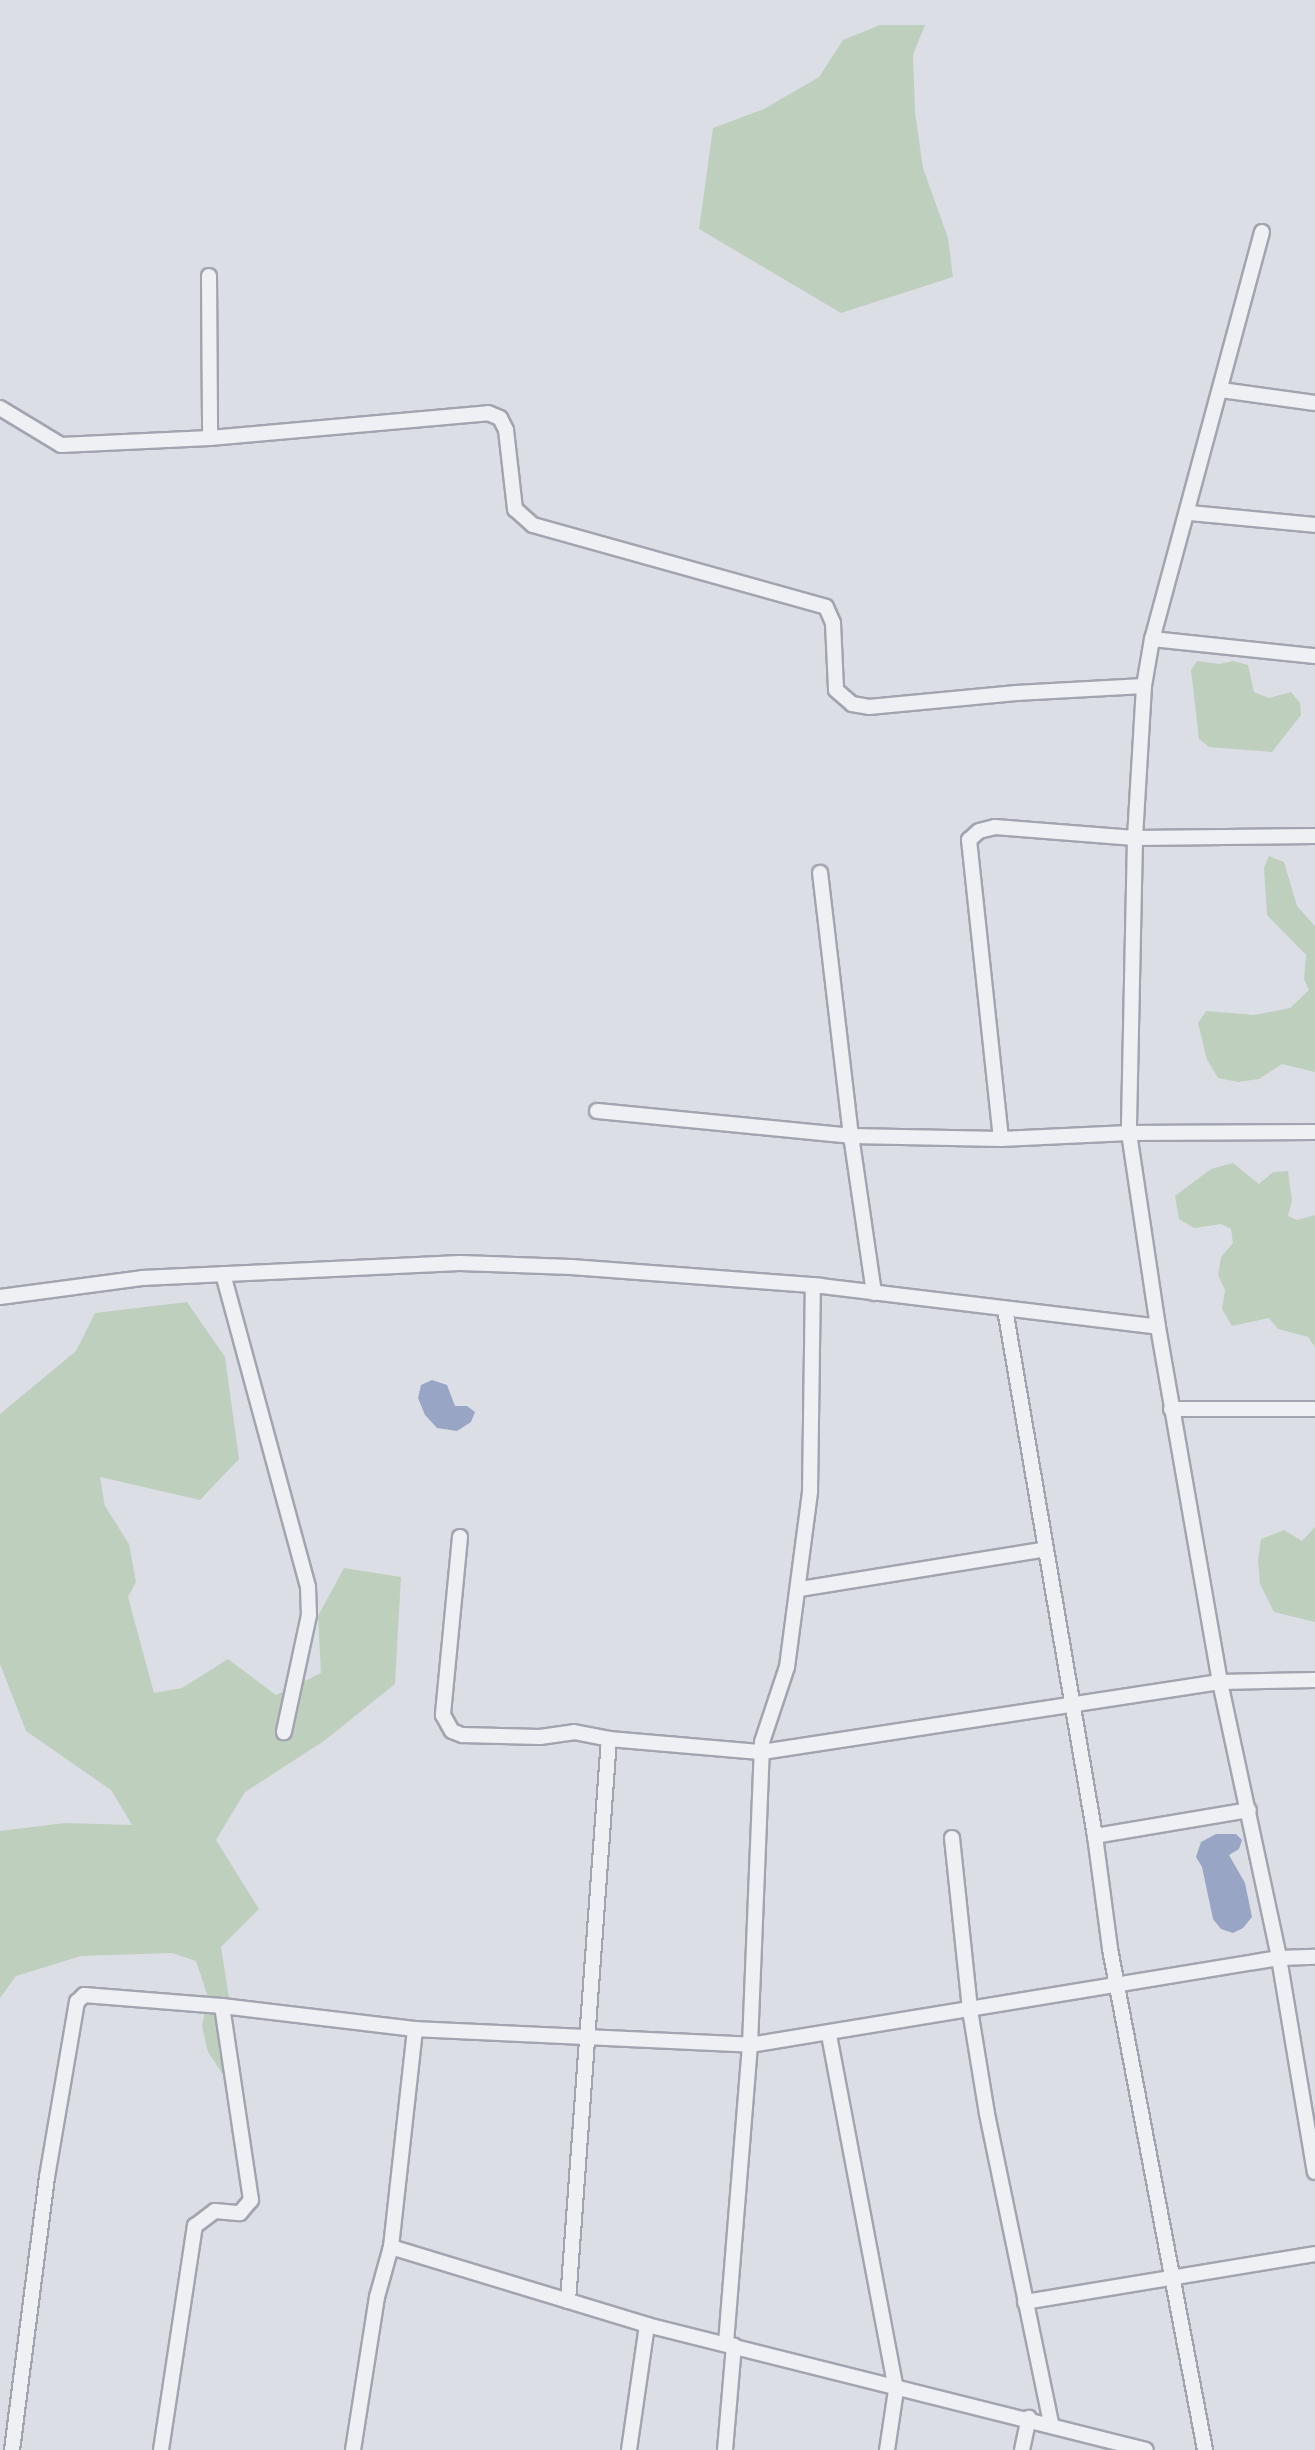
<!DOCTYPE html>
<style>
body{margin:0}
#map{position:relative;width:1315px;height:2450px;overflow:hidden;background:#dcdee6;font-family:Karla,sans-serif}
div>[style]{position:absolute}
.green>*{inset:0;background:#bfcfbe}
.water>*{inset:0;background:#98a5c5}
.roads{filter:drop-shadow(2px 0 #a2a4af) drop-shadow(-2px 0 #a2a4af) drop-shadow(0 2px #a2a4af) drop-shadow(0 -2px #a2a4af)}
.street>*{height:14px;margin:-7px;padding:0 7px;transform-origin:7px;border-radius:7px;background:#eff0f4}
span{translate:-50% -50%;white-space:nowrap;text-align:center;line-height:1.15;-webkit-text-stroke:6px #ebedf4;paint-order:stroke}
</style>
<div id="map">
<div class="green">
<div style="clip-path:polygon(880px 25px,925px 25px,913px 55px,915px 112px,923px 168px,948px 238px,953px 277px,841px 313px,699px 229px,713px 128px,764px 109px,819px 77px,843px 40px)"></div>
<div style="clip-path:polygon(1197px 661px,1220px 664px,1233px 661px,1248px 665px,1254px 692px,1269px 698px,1291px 692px,1300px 703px,1301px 715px,1272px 752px,1209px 747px,1199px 739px,1191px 670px)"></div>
<div style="clip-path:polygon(1269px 856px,1284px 862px,1297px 906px,1315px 926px,1315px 1072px,1282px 1064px,1259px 1079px,1238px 1082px,1218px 1078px,1207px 1060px,1198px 1023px,1206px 1011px,1254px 1015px,1290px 1008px,1309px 990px,1304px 979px,1306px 955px,1267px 915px,1264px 868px)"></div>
<div style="clip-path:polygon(1233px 1163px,1259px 1184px,1273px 1172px,1288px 1171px,1292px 1200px,1288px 1216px,1297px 1220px,1315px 1215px,1315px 1347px,1308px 1337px,1278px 1329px,1269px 1318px,1232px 1326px,1222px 1309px,1225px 1290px,1218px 1275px,1221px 1257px,1233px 1243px,1231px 1229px,1221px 1224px,1194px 1228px,1179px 1219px,1175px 1196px,1211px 1169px)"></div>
<div style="clip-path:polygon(187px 1302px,225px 1357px,239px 1459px,200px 1500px,100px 1477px,105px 1506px,129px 1544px,136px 1582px,128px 1597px,154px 1693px,182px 1688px,228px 1659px,276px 1695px,321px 1673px,318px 1616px,344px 1568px,401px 1577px,395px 1684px,324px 1741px,245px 1792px,216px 1840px,259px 1909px,221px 1947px,243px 2087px,234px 2091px,208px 2052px,202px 2026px,208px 1997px,196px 1961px,172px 1953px,81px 1956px,16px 1976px,0 1998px,0 1831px,65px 1823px,132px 1825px,111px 1790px,26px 1731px,0 1664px,0 1414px,76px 1351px,95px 1313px)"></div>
<div style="clip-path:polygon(1315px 1527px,1315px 1622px,1274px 1612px,1260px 1584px,1258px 1560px,1261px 1539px,1284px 1530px,1302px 1541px)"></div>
</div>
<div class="water">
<div style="clip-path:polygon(432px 1380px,447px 1385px,455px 1406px,467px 1406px,475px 1412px,471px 1422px,457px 1431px,437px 1428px,425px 1415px,418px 1398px,421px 1385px)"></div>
<div style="clip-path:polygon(1216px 1834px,1236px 1834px,1242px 1840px,1239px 1849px,1229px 1855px,1245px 1883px,1252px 1917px,1243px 1928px,1233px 1933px,1221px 1929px,1213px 1919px,1202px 1867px,1196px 1857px,1201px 1842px)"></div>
</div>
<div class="roads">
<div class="street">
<div style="left:1262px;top:232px;width:422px;rotate:105.1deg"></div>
<div style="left:1152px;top:639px;width:48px;rotate:99.7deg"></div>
<div style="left:1144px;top:686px;width:152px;rotate:93.4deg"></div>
<div style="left:1135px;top:838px;width:295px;rotate:91.2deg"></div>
<div style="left:1129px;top:1133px;width:196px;rotate:81.5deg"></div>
<div style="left:1158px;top:1327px;width:360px;rotate:80.1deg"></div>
<div style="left:1220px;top:1682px;width:282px;rotate:77.9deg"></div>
<div style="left:1279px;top:1958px;width:217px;rotate:80.5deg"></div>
<div style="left:209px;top:276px;width:162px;rotate:89.6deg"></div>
<div style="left:1221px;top:390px;width:95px;rotate:7.9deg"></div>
<div style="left:0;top:408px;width:71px;rotate:31.2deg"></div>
<div style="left:61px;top:445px;width:149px;rotate:-2.7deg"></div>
<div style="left:210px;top:438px;width:279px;rotate:-5.1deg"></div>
<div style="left:488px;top:413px;width:13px;rotate:23deg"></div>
<div style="left:500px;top:418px;width:13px;rotate:63deg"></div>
<div style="left:506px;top:430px;width:80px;rotate:83.5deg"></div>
<div style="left:515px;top:509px;width:24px;rotate:42deg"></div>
<div style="left:533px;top:525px;width:304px;rotate:15.6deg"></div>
<div style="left:826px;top:607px;width:17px;rotate:66deg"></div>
<div style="left:833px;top:623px;width:67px;rotate:87.4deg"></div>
<div style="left:836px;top:690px;width:21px;rotate:41deg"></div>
<div style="left:852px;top:704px;width:17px;rotate:10deg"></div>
<div style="left:869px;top:707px;width:148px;rotate:-5.4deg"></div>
<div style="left:1016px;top:693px;width:128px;rotate:-3.1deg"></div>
<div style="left:1189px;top:513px;width:127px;rotate:5.4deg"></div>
<div style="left:1152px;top:639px;width:164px;rotate:6deg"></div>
<div style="left:597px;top:1111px;width:255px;rotate:5.6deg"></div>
<div style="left:851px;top:1136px;width:265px;rotate:-96.7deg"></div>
<div style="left:1001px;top:1139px;width:301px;rotate:-96.1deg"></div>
<div style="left:969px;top:840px;width:13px;rotate:-42deg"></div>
<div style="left:979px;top:831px;width:16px;rotate:-14deg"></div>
<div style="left:995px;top:827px;width:140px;rotate:4.5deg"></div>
<div style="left:1135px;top:838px;width:180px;rotate:-0.6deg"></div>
<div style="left:223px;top:1274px;width:324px;rotate:74.8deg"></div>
<div style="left:308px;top:1587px;width:28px;rotate:88deg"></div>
<div style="left:309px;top:1615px;width:120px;rotate:102.1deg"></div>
<div style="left:874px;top:1293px;width:159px;rotate:-98.3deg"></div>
<div style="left:851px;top:1136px;width:150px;rotate:1.1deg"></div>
<div style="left:1001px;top:1139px;width:128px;rotate:-2.7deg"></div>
<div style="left:1129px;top:1133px;width:186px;rotate:-0.3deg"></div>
<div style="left:0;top:1297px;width:143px;rotate:-7.6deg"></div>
<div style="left:142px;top:1278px;width:318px;rotate:-2.7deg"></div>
<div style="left:460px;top:1263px;width:111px;rotate:2.1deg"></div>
<div style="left:571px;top:1267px;width:251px;rotate:4.3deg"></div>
<div style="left:821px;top:1286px;width:339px;rotate:6.9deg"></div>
<div style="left:1005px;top:1309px;width:535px;rotate:80.31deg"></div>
<div style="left:1095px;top:1836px;width:114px;rotate:82.4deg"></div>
<div style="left:1110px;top:1949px;width:510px;rotate:79.26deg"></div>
<div style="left:1171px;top:1409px;width:144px"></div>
<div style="left:460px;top:1537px;width:179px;rotate:95.5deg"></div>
<div style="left:443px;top:1715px;width:18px;rotate:61deg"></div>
<div style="left:452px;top:1731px;width:11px;rotate:22deg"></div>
<div style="left:462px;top:1735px;width:78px;rotate:1.5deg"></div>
<div style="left:540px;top:1737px;width:34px;rotate:-8deg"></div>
<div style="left:574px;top:1732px;width:36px;rotate:11deg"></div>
<div style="left:609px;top:1739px;width:154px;rotate:4.9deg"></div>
<div style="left:762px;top:1752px;width:463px;rotate:-8.7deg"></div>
<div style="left:1220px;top:1682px;width:95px;rotate:-1.2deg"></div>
<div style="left:800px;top:1589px;width:249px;rotate:-9.2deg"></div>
<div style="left:1095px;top:1836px;width:156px;rotate:-9.6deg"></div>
<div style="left:952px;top:1838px;width:173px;rotate:84deg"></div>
<div style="left:970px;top:2010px;width:105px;rotate:80.7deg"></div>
<div style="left:987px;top:2114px;width:317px;rotate:78.3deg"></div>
<div style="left:829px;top:2035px;width:361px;rotate:79.3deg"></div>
<div style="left:896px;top:2390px;width:61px;rotate:98.5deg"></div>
<div style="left:391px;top:2247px;width:268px;rotate:16.9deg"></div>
<div style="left:647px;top:2325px;width:514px;rotate:14.06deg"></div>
<div style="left:568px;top:2301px;width:563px;rotate:-85.83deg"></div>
<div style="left:1025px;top:2302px;width:294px;rotate:-9.4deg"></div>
<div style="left:726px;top:2343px;width:299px;rotate:-85.4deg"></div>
<div style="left:750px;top:2045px;width:303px;rotate:-87.7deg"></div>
<div style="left:762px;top:1742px;width:79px;rotate:-71.6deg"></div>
<div style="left:787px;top:1667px;width:177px;rotate:-82.5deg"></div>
<div style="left:810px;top:1492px;width:207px;rotate:-89.2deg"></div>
<div style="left:12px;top:2450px;width:275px;rotate:-82.7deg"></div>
<div style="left:47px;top:2177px;width:178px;rotate:-80.3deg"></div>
<div style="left:77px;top:2002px;width:10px;rotate:-45deg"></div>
<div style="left:84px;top:1995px;width:138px;rotate:4.6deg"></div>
<div style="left:222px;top:2006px;width:194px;rotate:6.8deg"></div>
<div style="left:415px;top:2029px;width:335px;rotate:2.7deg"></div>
<div style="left:750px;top:2045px;width:536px;rotate:-9.34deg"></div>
<div style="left:1279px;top:1958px;width:36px;rotate:-2deg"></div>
<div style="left:161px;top:2450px;width:227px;rotate:-81.4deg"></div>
<div style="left:195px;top:2226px;width:25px;rotate:-37deg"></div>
<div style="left:215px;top:2211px;width:25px;rotate:5deg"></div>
<div style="left:240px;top:2213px;width:17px;rotate:-50deg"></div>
<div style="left:251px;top:2200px;width:196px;rotate:-98.5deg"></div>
<div style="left:353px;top:2450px;width:155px;rotate:-81.1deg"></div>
<div style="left:377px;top:2297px;width:52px;rotate:-74.4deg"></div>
<div style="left:391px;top:2247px;width:219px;rotate:-83.7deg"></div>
<div style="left:629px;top:2450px;width:126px;rotate:-81.8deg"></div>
<div style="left:725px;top:2450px;width:105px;rotate:-85.1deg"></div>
<div style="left:1022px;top:2450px;width:33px;rotate:-78deg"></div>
</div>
</div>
</div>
